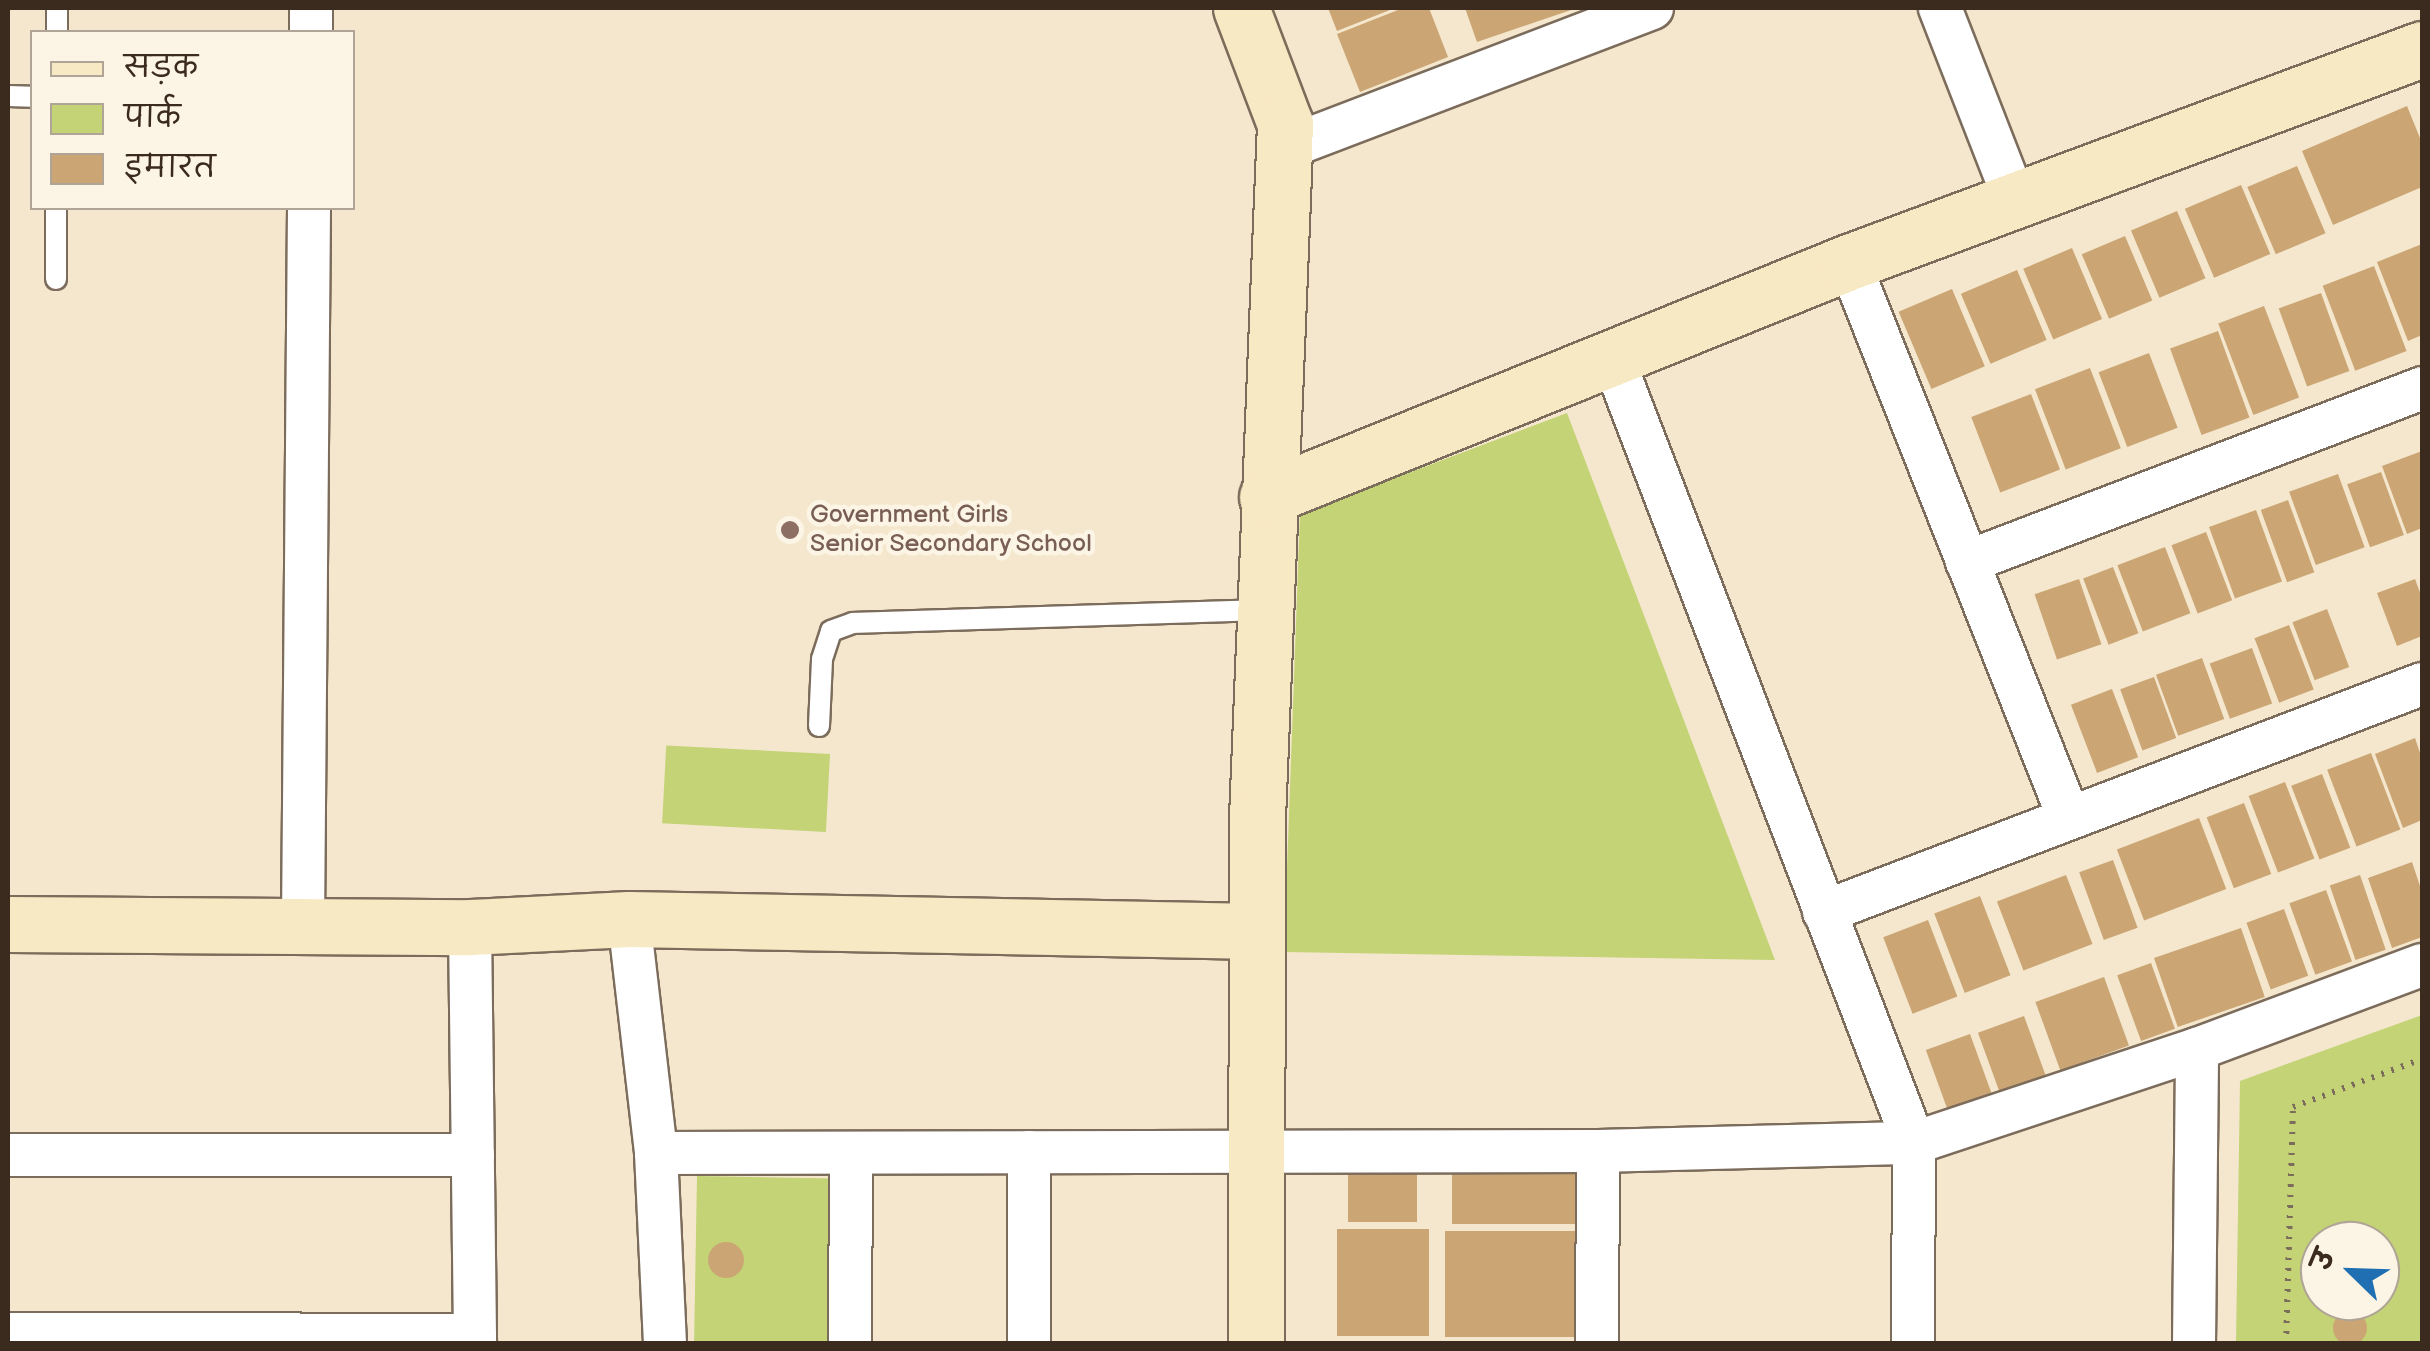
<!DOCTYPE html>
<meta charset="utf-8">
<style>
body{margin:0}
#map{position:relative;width:2430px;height:1351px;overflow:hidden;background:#f4e7cd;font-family:"Balsamiq Sans","Playpen Sans Deva",sans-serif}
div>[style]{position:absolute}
.green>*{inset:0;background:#c3d375;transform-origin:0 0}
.building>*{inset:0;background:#cba674;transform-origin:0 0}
.round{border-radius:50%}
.path>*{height:6px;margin-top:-3px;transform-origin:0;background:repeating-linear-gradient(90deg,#7c6c5b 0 2.5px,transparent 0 10.5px)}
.roads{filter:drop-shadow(2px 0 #7c6c5b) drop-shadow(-2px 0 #7c6c5b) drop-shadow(0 2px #7c6c5b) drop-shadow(0 -2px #7c6c5b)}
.lane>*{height:20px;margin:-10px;padding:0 10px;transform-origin:10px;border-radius:10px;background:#fff}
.street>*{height:42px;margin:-21px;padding:0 21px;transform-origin:21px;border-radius:21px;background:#fff}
.secondary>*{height:55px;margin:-27.5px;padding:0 27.5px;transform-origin:27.5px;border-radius:27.5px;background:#f7e9c3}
.dots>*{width:28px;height:28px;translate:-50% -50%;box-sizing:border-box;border:5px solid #fcf5e5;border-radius:50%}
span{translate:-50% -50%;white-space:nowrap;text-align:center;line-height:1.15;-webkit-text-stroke:9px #fcf5e5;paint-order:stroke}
.education-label{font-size:25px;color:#785e54}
.left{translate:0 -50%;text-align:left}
.frame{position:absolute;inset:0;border:10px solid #3b2a1e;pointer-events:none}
.legend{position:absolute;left:30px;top:30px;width:325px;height:180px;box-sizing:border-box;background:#fcf5e5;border:2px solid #afa495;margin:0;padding:12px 18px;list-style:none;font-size:30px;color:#3b2a1e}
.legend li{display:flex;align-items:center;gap:20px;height:50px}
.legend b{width:50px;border:2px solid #afa495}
.north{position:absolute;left:2300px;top:1221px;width:100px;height:100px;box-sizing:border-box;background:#fcf5e5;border:2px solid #afa495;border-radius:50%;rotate:293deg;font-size:28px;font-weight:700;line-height:40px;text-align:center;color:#3b2a1e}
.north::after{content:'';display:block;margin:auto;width:35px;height:45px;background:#1f6fb2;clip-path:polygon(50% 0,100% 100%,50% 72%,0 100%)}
</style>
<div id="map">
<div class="green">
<div style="clip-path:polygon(1567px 413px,1775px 960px,1284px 952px,1300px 514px)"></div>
<div style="left:830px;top:754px;width:78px;height:164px;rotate:93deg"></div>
<div style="clip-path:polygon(evenodd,2422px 1015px,2422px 1343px,2236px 1343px,2240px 1081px,2422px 1015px,2320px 1241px,2380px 1241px,2380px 1301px,2320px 1301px,2320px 1241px)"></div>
<div style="left:697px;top:1176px;width:140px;height:168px;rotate:1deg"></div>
</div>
<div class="building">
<div style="clip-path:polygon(1328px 8px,1395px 8px,1337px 31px)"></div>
<div style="clip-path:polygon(1403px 8px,1429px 8px,1448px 57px,1360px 92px,1337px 34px)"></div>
<div style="clip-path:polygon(1465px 8px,1577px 8px,1477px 42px)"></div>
<div style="clip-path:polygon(2407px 106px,2422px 143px,2422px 187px,2333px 225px,2302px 151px)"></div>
<div style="left:2297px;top:166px;width:73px;height:54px;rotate:67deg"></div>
<div style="left:2241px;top:185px;width:75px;height:61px;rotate:67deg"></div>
<div style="left:2177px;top:211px;width:73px;height:50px;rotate:67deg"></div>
<div style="left:2125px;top:236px;width:70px;height:47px;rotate:67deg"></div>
<div style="clip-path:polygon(2422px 244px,2422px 335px,2408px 341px,2377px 262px)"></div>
<div style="left:2072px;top:248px;width:77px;height:53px;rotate:67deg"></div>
<div style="left:2374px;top:266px;width:91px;height:55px;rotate:69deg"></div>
<div style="left:2017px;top:270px;width:76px;height:61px;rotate:67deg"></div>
<div style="left:1952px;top:289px;width:84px;height:58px;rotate:67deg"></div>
<div style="left:2321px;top:293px;width:83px;height:45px;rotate:70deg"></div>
<div style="left:2264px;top:306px;width:98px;height:49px;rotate:69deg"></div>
<div style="left:2218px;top:331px;width:92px;height:51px;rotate:70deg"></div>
<div style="left:2149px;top:353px;width:80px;height:54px;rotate:69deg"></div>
<div style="left:2090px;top:368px;width:86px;height:59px;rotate:69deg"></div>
<div style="left:2031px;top:394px;width:81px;height:64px;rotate:69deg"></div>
<div style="clip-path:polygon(2422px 451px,2422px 528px,2407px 534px,2382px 466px)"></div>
<div style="left:2381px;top:472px;width:67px;height:36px;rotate:70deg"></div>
<div style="left:2338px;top:474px;width:78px;height:52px;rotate:70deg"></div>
<div style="left:2288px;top:500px;width:77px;height:29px;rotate:70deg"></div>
<div style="left:2256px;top:510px;width:76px;height:50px;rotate:70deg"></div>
<div style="left:2206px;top:532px;width:73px;height:37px;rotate:69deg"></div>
<div style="left:2165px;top:547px;width:71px;height:51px;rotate:69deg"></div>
<div style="left:2113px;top:567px;width:71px;height:32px;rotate:69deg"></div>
<div style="left:2079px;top:579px;width:69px;height:47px;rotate:71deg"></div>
<div style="clip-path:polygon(2415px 579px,2422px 598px,2422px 636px,2397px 646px,2377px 593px)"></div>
<div style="left:2327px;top:609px;width:62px;height:37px;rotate:69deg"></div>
<div style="left:2289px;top:625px;width:69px;height:37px;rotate:69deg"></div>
<div style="left:2252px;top:648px;width:59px;height:45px;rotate:70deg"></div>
<div style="left:2202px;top:658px;width:65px;height:49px;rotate:70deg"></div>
<div style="left:2154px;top:677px;width:65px;height:36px;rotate:70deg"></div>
<div style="left:2112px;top:689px;width:73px;height:44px;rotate:69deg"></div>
<div style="clip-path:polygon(2415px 738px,2422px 759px,2422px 820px,2403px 828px,2375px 754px)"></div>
<div style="left:2371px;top:753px;width:82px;height:47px;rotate:69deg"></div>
<div style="left:2322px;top:774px;width:79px;height:33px;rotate:69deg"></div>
<div style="left:2285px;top:782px;width:82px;height:39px;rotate:69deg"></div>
<div style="left:2244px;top:803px;width:76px;height:40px;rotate:69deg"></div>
<div style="left:2199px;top:818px;width:76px;height:88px;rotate:69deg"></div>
<div style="left:2113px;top:860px;width:72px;height:36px;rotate:70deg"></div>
<div style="clip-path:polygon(2412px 862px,2422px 892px,2422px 937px,2392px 948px,2368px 878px)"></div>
<div style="left:2066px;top:875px;width:74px;height:74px;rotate:69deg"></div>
<div style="left:2360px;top:875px;width:79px;height:32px;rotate:71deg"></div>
<div style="left:2326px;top:890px;width:76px;height:39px;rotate:70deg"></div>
<div style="left:1980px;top:896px;width:85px;height:49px;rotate:69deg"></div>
<div style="left:2284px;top:909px;width:71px;height:40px;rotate:70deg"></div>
<div style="left:1928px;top:920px;width:82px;height:48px;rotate:69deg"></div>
<div style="left:2241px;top:928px;width:73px;height:92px;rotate:71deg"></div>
<div style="left:2151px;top:963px;width:70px;height:36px;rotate:70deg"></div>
<div style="left:2104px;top:977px;width:73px;height:73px;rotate:70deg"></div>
<div style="left:2024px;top:1016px;width:65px;height:49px;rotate:70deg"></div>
<div style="left:1970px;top:1034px;width:70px;height:47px;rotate:70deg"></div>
<div style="left:1417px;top:1165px;width:57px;height:69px;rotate:90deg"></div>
<div style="left:1452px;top:1167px;width:124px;height:57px"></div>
<div style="left:1337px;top:1229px;width:92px;height:107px"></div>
<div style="left:1445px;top:1231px;width:130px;height:106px"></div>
<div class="round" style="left:708px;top:1242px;width:36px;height:36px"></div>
<div class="round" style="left:2333px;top:1311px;width:34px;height:34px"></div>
</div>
<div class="path">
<div style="left:2286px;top:1344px;width:237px;rotate:-88.3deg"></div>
<div style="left:2293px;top:1107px;width:138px;rotate:-20.4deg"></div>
</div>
<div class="roads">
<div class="lane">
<div style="left:57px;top:32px;width:24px;rotate:-90deg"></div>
<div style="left:8px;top:96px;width:24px;rotate:2deg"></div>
<div style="left:56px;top:208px;width:71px;rotate:90deg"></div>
<div style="left:819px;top:726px;width:67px;rotate:-87.4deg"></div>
<div style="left:822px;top:659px;width:29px;rotate:-72deg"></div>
<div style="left:831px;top:631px;width:23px;rotate:-20deg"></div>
<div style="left:853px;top:623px;width:409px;rotate:-1.8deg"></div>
</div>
<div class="street">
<div style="left:1940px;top:8px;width:209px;rotate:68.7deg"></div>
<div style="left:311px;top:32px;width:24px;rotate:-90deg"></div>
<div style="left:1283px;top:149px;width:395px;rotate:-20.9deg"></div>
<div style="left:1849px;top:262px;width:598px;rotate:68.41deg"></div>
<div style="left:1613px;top:359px;width:840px;rotate:69deg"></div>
<div style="left:1914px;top:1143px;width:201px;rotate:90.3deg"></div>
<div style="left:1967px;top:562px;width:487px;rotate:-20.9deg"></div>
<div style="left:1824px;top:912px;width:640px;rotate:-20.87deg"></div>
<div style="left:629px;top:919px;width:236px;rotate:83.4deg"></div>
<div style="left:656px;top:1153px;width:191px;rotate:87.3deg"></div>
<div style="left:303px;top:925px;width:717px;rotate:-89.52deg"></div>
<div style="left:470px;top:927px;width:417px;rotate:89.3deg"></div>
<div style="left:656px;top:1153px;width:942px;rotate:-0.12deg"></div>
<div style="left:1598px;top:1151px;width:316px;rotate:-1.5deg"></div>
<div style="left:1914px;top:1143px;width:298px;rotate:-18.4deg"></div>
<div style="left:2197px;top:1049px;width:240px;rotate:-20.5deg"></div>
<div style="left:8px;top:1155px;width:465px"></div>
<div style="left:8px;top:1334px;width:467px;rotate:0.1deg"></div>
<div style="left:850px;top:1344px;width:191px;rotate:-89.7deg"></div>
<div style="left:1029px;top:1344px;width:192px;rotate:-90deg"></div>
<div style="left:1597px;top:1344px;width:193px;rotate:-89.7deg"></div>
<div style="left:2194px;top:1344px;width:295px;rotate:-89.4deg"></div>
</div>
<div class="secondary">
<div style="left:1241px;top:8px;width:124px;rotate:69.2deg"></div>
<div style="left:1285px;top:124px;width:694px;rotate:92.31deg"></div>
<div style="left:1257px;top:817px;width:527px;rotate:90.11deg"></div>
<div style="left:1267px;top:497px;width:628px;rotate:-21.99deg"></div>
<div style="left:1849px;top:262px;width:611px;rotate:-20.39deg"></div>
<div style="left:8px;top:924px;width:462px;rotate:0.4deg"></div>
<div style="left:470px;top:927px;width:159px;rotate:-2.9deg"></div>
<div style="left:629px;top:919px;width:628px;rotate:1.09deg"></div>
</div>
</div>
<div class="dots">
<div style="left:790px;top:530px;background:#8d6e63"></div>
</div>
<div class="education-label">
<span class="left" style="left:810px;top:530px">Government Girls<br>Senior Secondary School</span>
</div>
<div class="frame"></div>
<ul class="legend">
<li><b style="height:12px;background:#f7e9c3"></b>सड़क</li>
<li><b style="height:28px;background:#c3d375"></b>पार्क</li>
<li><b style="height:28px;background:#cba674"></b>इमारत</li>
</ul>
<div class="north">उ</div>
</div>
